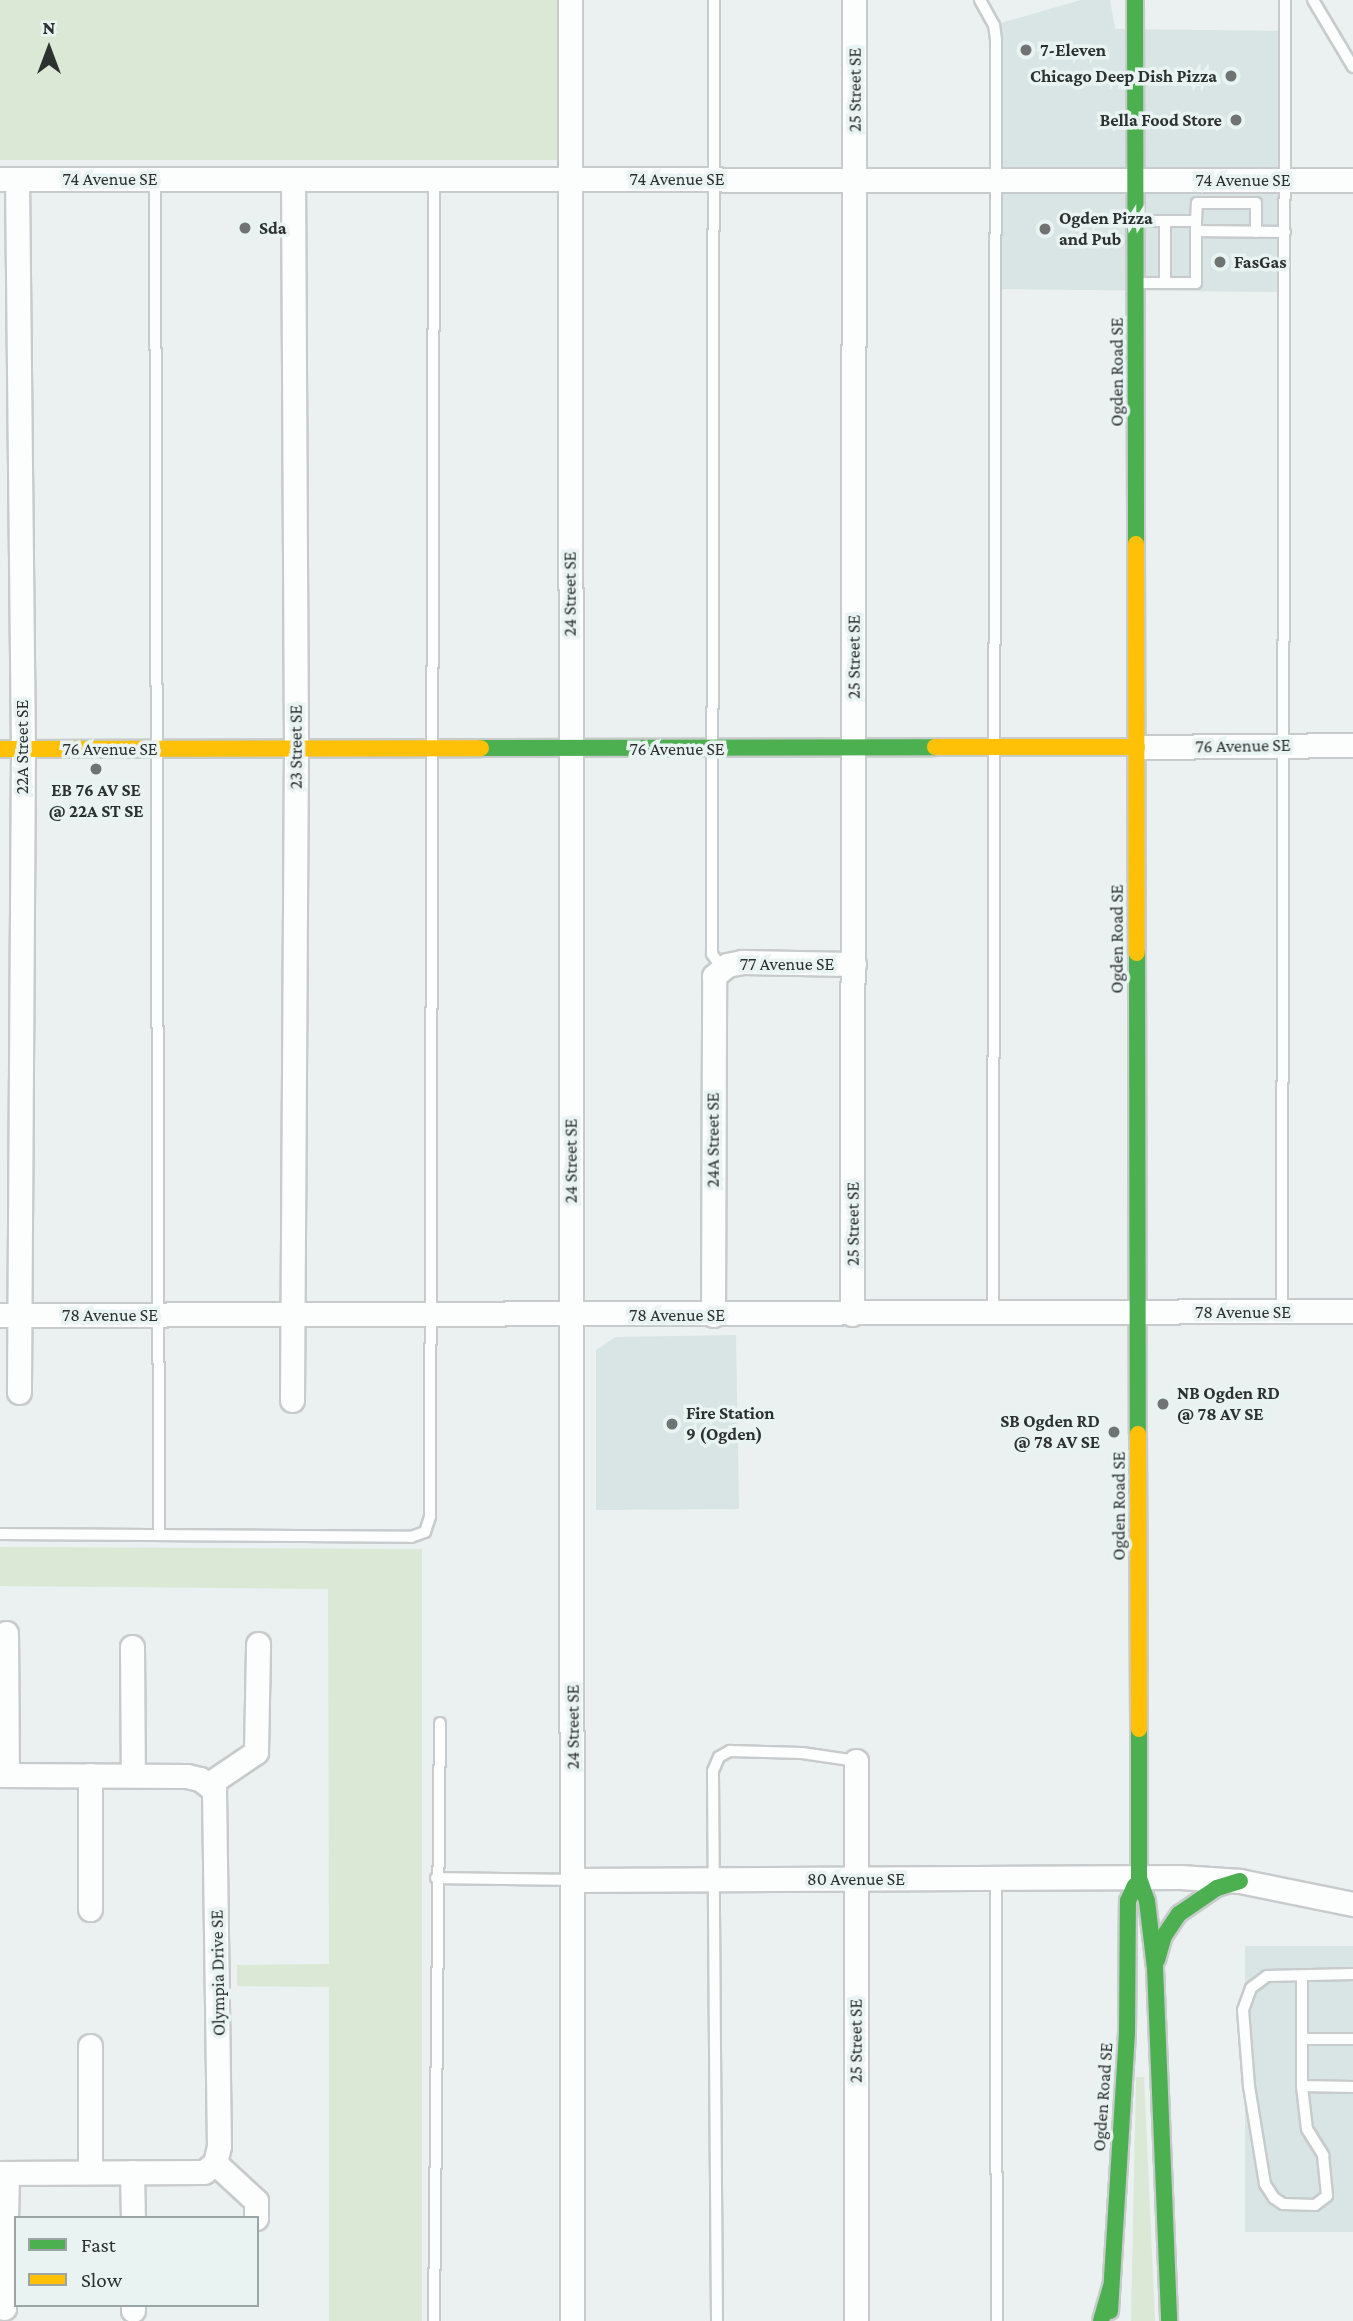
<!DOCTYPE html>
<style>
body{margin:0}
#map{position:relative;width:1353px;height:2321px;overflow:hidden;background:#ebf0f0;font-family:"Crimson Pro",serif}
div>[style]{position:absolute}
.built>*{inset:0;background:#d8e5e4;transform-origin:0 0}
.green>*{inset:0;background:#dbe8d6;transform-origin:0 0}
.roads{filter:drop-shadow(2px 0 #c7cbcb) drop-shadow(-2px 0 #c7cbcb) drop-shadow(0 2px #c7cbcb) drop-shadow(0 -2px #c7cbcb)}
.lane>*{height:10px;margin:-5px;padding:0 5px;transform-origin:5px;border-radius:5px;background:#fcfdfd}
.street>*{height:23px;margin:-11.5px;padding:0 11.5px;transform-origin:11.5px;border-radius:11.5px;background:#fcfdfd}
.fast>*{height:16px;margin:-8px;padding:0 8px;transform-origin:8px;border-radius:8px;background:#4caf50}
.slow>*{height:16px;margin:-8px;padding:0 8px;transform-origin:8px;border-radius:8px;background:#ffc107}
.dots>*{width:19px;height:19px;translate:-50% -50%;box-sizing:border-box;border:4px solid #e8f3f2;border-radius:50%}
span{translate:-50% -50%;white-space:nowrap;text-align:center;line-height:1.15;-webkit-text-stroke:7px #e8f3f2;paint-order:stroke}
.poi-label{font-size:18px;color:#2c3130;font-weight:700}
.left{translate:0 -50%;text-align:left}
.right{translate:-100% -50%;text-align:right}
.street-label{font-size:18px;color:#2c3130}
.legend{position:absolute;left:14px;top:2216px;width:245px;height:91px;box-sizing:border-box;background:#e8f3f2;border:2px solid #9da5a4;margin:0;padding:9px 12px;list-style:none;font-size:21px;color:#2c3130}
.legend li{display:flex;align-items:center;gap:14px;height:35px}
.legend b{width:35px;border:2px solid #9da5a4}
.north{position:absolute;left:14px;top:14px;width:70px;height:70px;-webkit-text-stroke:5px #e8f3f2;paint-order:stroke;rotate:0deg;font-size:19px;font-weight:700;line-height:28px;text-align:center;color:#2c3130}
.north::after{content:'';display:block;margin:auto;width:24px;height:32px;background:#2c3130;clip-path:polygon(50% 0,100% 100%,50% 72%,0 100%)}
</style>
<div id="map">
<div class="built">
<div style="clip-path:polygon(1081px 0,1110px 0,1115px 29px,1284px 31px,1283px 292px,997px 289px,994px 25px)"></div>
<div style="clip-path:polygon(736px 1335px,739px 1509px,596px 1510px,596px 1350px,615px 1337px)"></div>
<div style="left:1353px;top:1946px;width:286px;height:108px;rotate:90deg"></div>
</div>
<div class="green">
<div style="left:0;top:0;width:557px;height:160px"></div>
<div style="clip-path:polygon(0 1547px,422px 1549px,422px 2321px,329px 2321px,329px 1987px,237px 1986px,237px 1965px,329px 1964px,328px 1589px,0 1586px)"></div>
<div style="clip-path:polygon(1136px 2077px,1144px 2077px,1155px 2321px,1131px 2321px)"></div>
</div>
<div class="roads">
<div class="lane">
<div style="left:714px;top:0;width:954px;rotate:90.12deg"></div>
<div style="left:712px;top:954px;width:17px;rotate:54deg"></div>
<div style="left:980px;top:0;width:29px;rotate:61deg"></div>
<div style="left:994px;top:25px;width:15px;rotate:82deg"></div>
<div style="left:996px;top:40px;width:1273px;rotate:90.14deg"></div>
<div style="left:1313px;top:0;width:78px;rotate:59.2deg"></div>
<div style="left:155px;top:179px;width:1355px;rotate:89.83deg"></div>
<div style="left:1165px;top:221px;width:62px;rotate:90deg"></div>
<div style="left:1196px;top:221px;width:18px;rotate:-87deg"></div>
<div style="left:1197px;top:203px;width:59px"></div>
<div style="left:1256px;top:203px;width:29px;rotate:90deg"></div>
<div style="left:1196px;top:231px;width:89px;rotate:0.6deg"></div>
<div style="left:1139px;top:283px;width:57px"></div>
<div style="left:1196px;top:283px;width:62px;rotate:-90deg"></div>
<div style="left:1196px;top:221px;width:57px;rotate:180deg"></div>
<div style="left:1282px;top:1311px;width:1311px;rotate:-89.87deg"></div>
<div style="left:0;top:1534px;width:411px;rotate:0.4deg"></div>
<div style="left:411px;top:1537px;width:15px;rotate:-20deg"></div>
<div style="left:425px;top:1532px;width:16px;rotate:-72deg"></div>
<div style="left:430px;top:1517px;width:1338px;rotate:-89.83deg"></div>
<div style="left:436px;top:1878px;width:137px;rotate:0.8deg"></div>
<div style="left:996px;top:1878px;width:443px;rotate:89.9deg"></div>
<div style="left:1302px;top:1976px;width:110px;rotate:90deg"></div>
<div style="left:1302px;top:2086px;width:43px;rotate:83.4deg"></div>
<div style="left:1307px;top:2129px;width:31px;rotate:58deg"></div>
<div style="left:1323px;top:2155px;width:41px;rotate:84.4deg"></div>
<div style="left:1327px;top:2196px;width:15px;rotate:143deg"></div>
<div style="left:1315px;top:2205px;width:32px;rotate:-178deg"></div>
<div style="left:1283px;top:2204px;width:11px;rotate:-146deg"></div>
<div style="left:1274px;top:2198px;width:17px;rotate:-123deg"></div>
<div style="left:1265px;top:2184px;width:99px;rotate:-99.3deg"></div>
<div style="left:1249px;top:2086px;width:76px;rotate:-94.5deg"></div>
<div style="left:1243px;top:2010px;width:23px;rotate:-70deg"></div>
<div style="left:1251px;top:1988px;width:20px;rotate:-37deg"></div>
<div style="left:1267px;top:1976px;width:86px;rotate:-1.3deg"></div>
<div style="left:1302px;top:2039px;width:51px"></div>
<div style="left:1302px;top:2086px;width:51px;rotate:1.1deg"></div>
<div style="left:434px;top:2321px;width:598px;rotate:-89.43deg"></div>
<div style="left:717px;top:2321px;width:550px;rotate:-90.42deg"></div>
<div style="left:713px;top:1771px;width:15px;rotate:-67deg"></div>
<div style="left:719px;top:1757px;width:13px;rotate:-29deg"></div>
<div style="left:730px;top:1751px;width:72px;rotate:1.6deg"></div>
<div style="left:802px;top:1753px;width:55px;rotate:8.4deg"></div>
</div>
<div class="street">
<div style="left:570px;top:0;width:2321px;rotate:89.95deg"></div>
<div style="left:0;top:179px;width:1353px;rotate:0.04deg"></div>
<div style="left:17px;top:179px;width:570px;rotate:89.4deg"></div>
<div style="left:23px;top:749px;width:643px;rotate:90.36deg"></div>
<div style="left:1137px;top:747px;width:216px;rotate:-0.5deg"></div>
<div style="left:852px;top:1314px;width:1314px;rotate:-89.91deg"></div>
<div style="left:0;top:1315px;width:1353px;rotate:-0.17deg"></div>
<div style="left:713px;top:1315px;width:339px;rotate:-89.8deg"></div>
<div style="left:714px;top:976px;width:17px;rotate:-40deg"></div>
<div style="left:727px;top:965px;width:15px;rotate:-11deg"></div>
<div style="left:742px;top:962px;width:112px;rotate:1deg"></div>
<div style="left:292px;top:1400px;width:651px;rotate:-89.65deg"></div>
<div style="left:296px;top:749px;width:570px;rotate:-90.3deg"></div>
<div style="left:6px;top:1633px;width:142px;rotate:89.6deg"></div>
<div style="left:132px;top:1647px;width:128px;rotate:89.6deg"></div>
<div style="left:0;top:1775px;width:187px;rotate:0.3deg"></div>
<div style="left:187px;top:1776px;width:13px;rotate:13deg"></div>
<div style="left:200px;top:1779px;width:18px;rotate:38deg"></div>
<div style="left:214px;top:1790px;width:356px;rotate:89.2deg"></div>
<div style="left:219px;top:2146px;width:17px;rotate:103deg"></div>
<div style="left:215px;top:2163px;width:14px;rotate:141deg"></div>
<div style="left:204px;top:2172px;width:204px;rotate:179.7deg"></div>
<div style="left:90px;top:1775px;width:134px;rotate:90deg"></div>
<div style="left:209px;top:1784px;width:57px;rotate:-34.2deg"></div>
<div style="left:256px;top:1752px;width:108px;rotate:-88.9deg"></div>
<div style="left:573px;top:1880px;width:607px;rotate:-0.28deg"></div>
<div style="left:1180px;top:1877px;width:60px;rotate:3.8deg"></div>
<div style="left:1240px;top:1881px;width:115px;rotate:11.5deg"></div>
<div style="left:90px;top:2046px;width:126px;rotate:90deg"></div>
<div style="left:215px;top:2163px;width:56px;rotate:42.8deg"></div>
<div style="left:256px;top:2201px;width:17px;rotate:90deg"></div>
<div style="left:132px;top:2172px;width:46px;rotate:88.8deg"></div>
<div style="left:133px;top:2305px;width:5px;rotate:90deg"></div>
<div style="left:4px;top:2308px;width:135px;rotate:-88.7deg"></div>
<div style="left:856px;top:2321px;width:560px;rotate:-90deg"></div>
</div>
<div class="fast">
<div style="left:1135px;top:0;width:544px;rotate:89.89deg"></div>
<div style="left:481px;top:748px;width:454px;rotate:-0.1deg"></div>
<div style="left:1137px;top:953px;width:481px;rotate:89.9deg"></div>
<div style="left:1139px;top:1729px;width:149px;rotate:90deg"></div>
<div style="left:1139px;top:1878px;width:24px;rotate:71deg"></div>
<div style="left:1147px;top:1901px;width:67px;rotate:83.2deg"></div>
<div style="left:1155px;top:1968px;width:353px;rotate:87.7deg"></div>
<div style="left:1157px;top:1960px;width:25px;rotate:-74deg"></div>
<div style="left:1164px;top:1936px;width:27px;rotate:-56deg"></div>
<div style="left:1179px;top:1914px;width:46px;rotate:-34.4deg"></div>
<div style="left:1217px;top:1888px;width:24px;rotate:-17deg"></div>
<div style="left:1110px;top:2311px;width:279px;rotate:-86.5deg"></div>
<div style="left:1127px;top:2033px;width:132px;rotate:-89.6deg"></div>
<div style="left:1128px;top:1901px;width:17px;rotate:-66deg"></div>
<div style="left:1101px;top:2321px;width:35px;rotate:-74deg"></div>
</div>
<div class="slow">
<div style="left:1136px;top:544px;width:409px;rotate:89.9deg"></div>
<div style="left:935px;top:747px;width:202px"></div>
<div style="left:0;top:749px;width:481px;rotate:-0.1deg"></div>
<div style="left:1138px;top:1434px;width:295px;rotate:89.8deg"></div>
</div>
</div>
<div class="dots">
<div style="left:1026px;top:50px;background:#6f7473"></div>
<div style="left:1231px;top:76px;background:#6f7473"></div>
<div style="left:1236px;top:120px;background:#6f7473"></div>
<div style="left:245px;top:228px;background:#6f7473"></div>
<div style="left:1045px;top:229px;background:#6f7473"></div>
<div style="left:1220px;top:262px;background:#6f7473"></div>
<div style="left:96px;top:769px;background:#6f7473"></div>
<div style="left:1163px;top:1404px;background:#6f7473"></div>
<div style="left:672px;top:1424px;background:#6f7473"></div>
<div style="left:1114px;top:1432px;background:#6f7473"></div>
</div>
<div class="poi-label">
<span class="left" style="left:1040px;top:50px">7-Eleven</span>
<span class="right" style="left:1217px;top:76px">Chicago Deep Dish Pizza</span>
<span class="right" style="left:1222px;top:120px">Bella Food Store</span>
<span class="left" style="left:1059px;top:229px">Ogden Pizza<br>and Pub</span>
<span class="left" style="left:259px;top:228px">Sda</span>
<span class="left" style="left:1234px;top:262px">FasGas</span>
<span style="left:96px;top:801px">EB 76 AV SE<br>@ 22A ST SE</span>
<span class="left" style="left:1177px;top:1404px">NB Ogden RD<br>@ 78 AV SE</span>
<span class="left" style="left:686px;top:1424px">Fire Station<br>9 (Ogden)</span>
<span class="right" style="left:1100px;top:1432px">SB Ogden RD<br>@ 78 AV SE</span>
</div>
<div class="street-label">
<span style="left:855px;top:90px;rotate:-90deg">25 Street SE</span>
<span style="left:110px;top:179px">74 Avenue SE</span>
<span style="left:677px;top:179px">74 Avenue SE</span>
<span style="left:1243px;top:180px">74 Avenue SE</span>
<span style="left:1117px;top:372px;rotate:-90deg">Ogden Road SE</span>
<span style="left:570px;top:594px;rotate:-90deg">24 Street SE</span>
<span style="left:854px;top:657px;rotate:-90deg">25 Street SE</span>
<span style="left:1243px;top:746px;rotate:-1deg">76 Avenue SE</span>
<span style="left:22px;top:747px;rotate:-90deg">22A Street SE</span>
<span style="left:296px;top:747px;rotate:-90deg">23 Street SE</span>
<span style="left:110px;top:749px">76 Avenue SE</span>
<span style="left:677px;top:749px">76 Avenue SE</span>
<span style="left:1117px;top:939px;rotate:-90deg">Ogden Road SE</span>
<span style="left:787px;top:964px">77 Avenue SE</span>
<span style="left:713px;top:1140px;rotate:-90deg">24A Street SE</span>
<span style="left:571px;top:1161px;rotate:-90deg">24 Street SE</span>
<span style="left:853px;top:1224px;rotate:-90deg">25 Street SE</span>
<span style="left:1243px;top:1312px">78 Avenue SE</span>
<span style="left:110px;top:1315px">78 Avenue SE</span>
<span style="left:677px;top:1315px">78 Avenue SE</span>
<span style="left:1119px;top:1506px;rotate:-90deg">Ogden Road SE</span>
<span style="left:573px;top:1727px;rotate:-90deg">24 Street SE</span>
<span style="left:856px;top:1879px">80 Avenue SE</span>
<span style="left:218px;top:1973px;rotate:-91deg">Olympia Drive SE</span>
<span style="left:856px;top:2041px;rotate:-90deg">25 Street SE</span>
<span style="left:1103px;top:2097px;rotate:-86deg">Ogden Road SE</span>
</div>
<ul class="legend">
<li><b style="height:9px;background:#4caf50"></b>Fast</li>
<li><b style="height:9px;background:#ffc107"></b>Slow</li>
</ul>
<div class="north">N</div>
</div>
